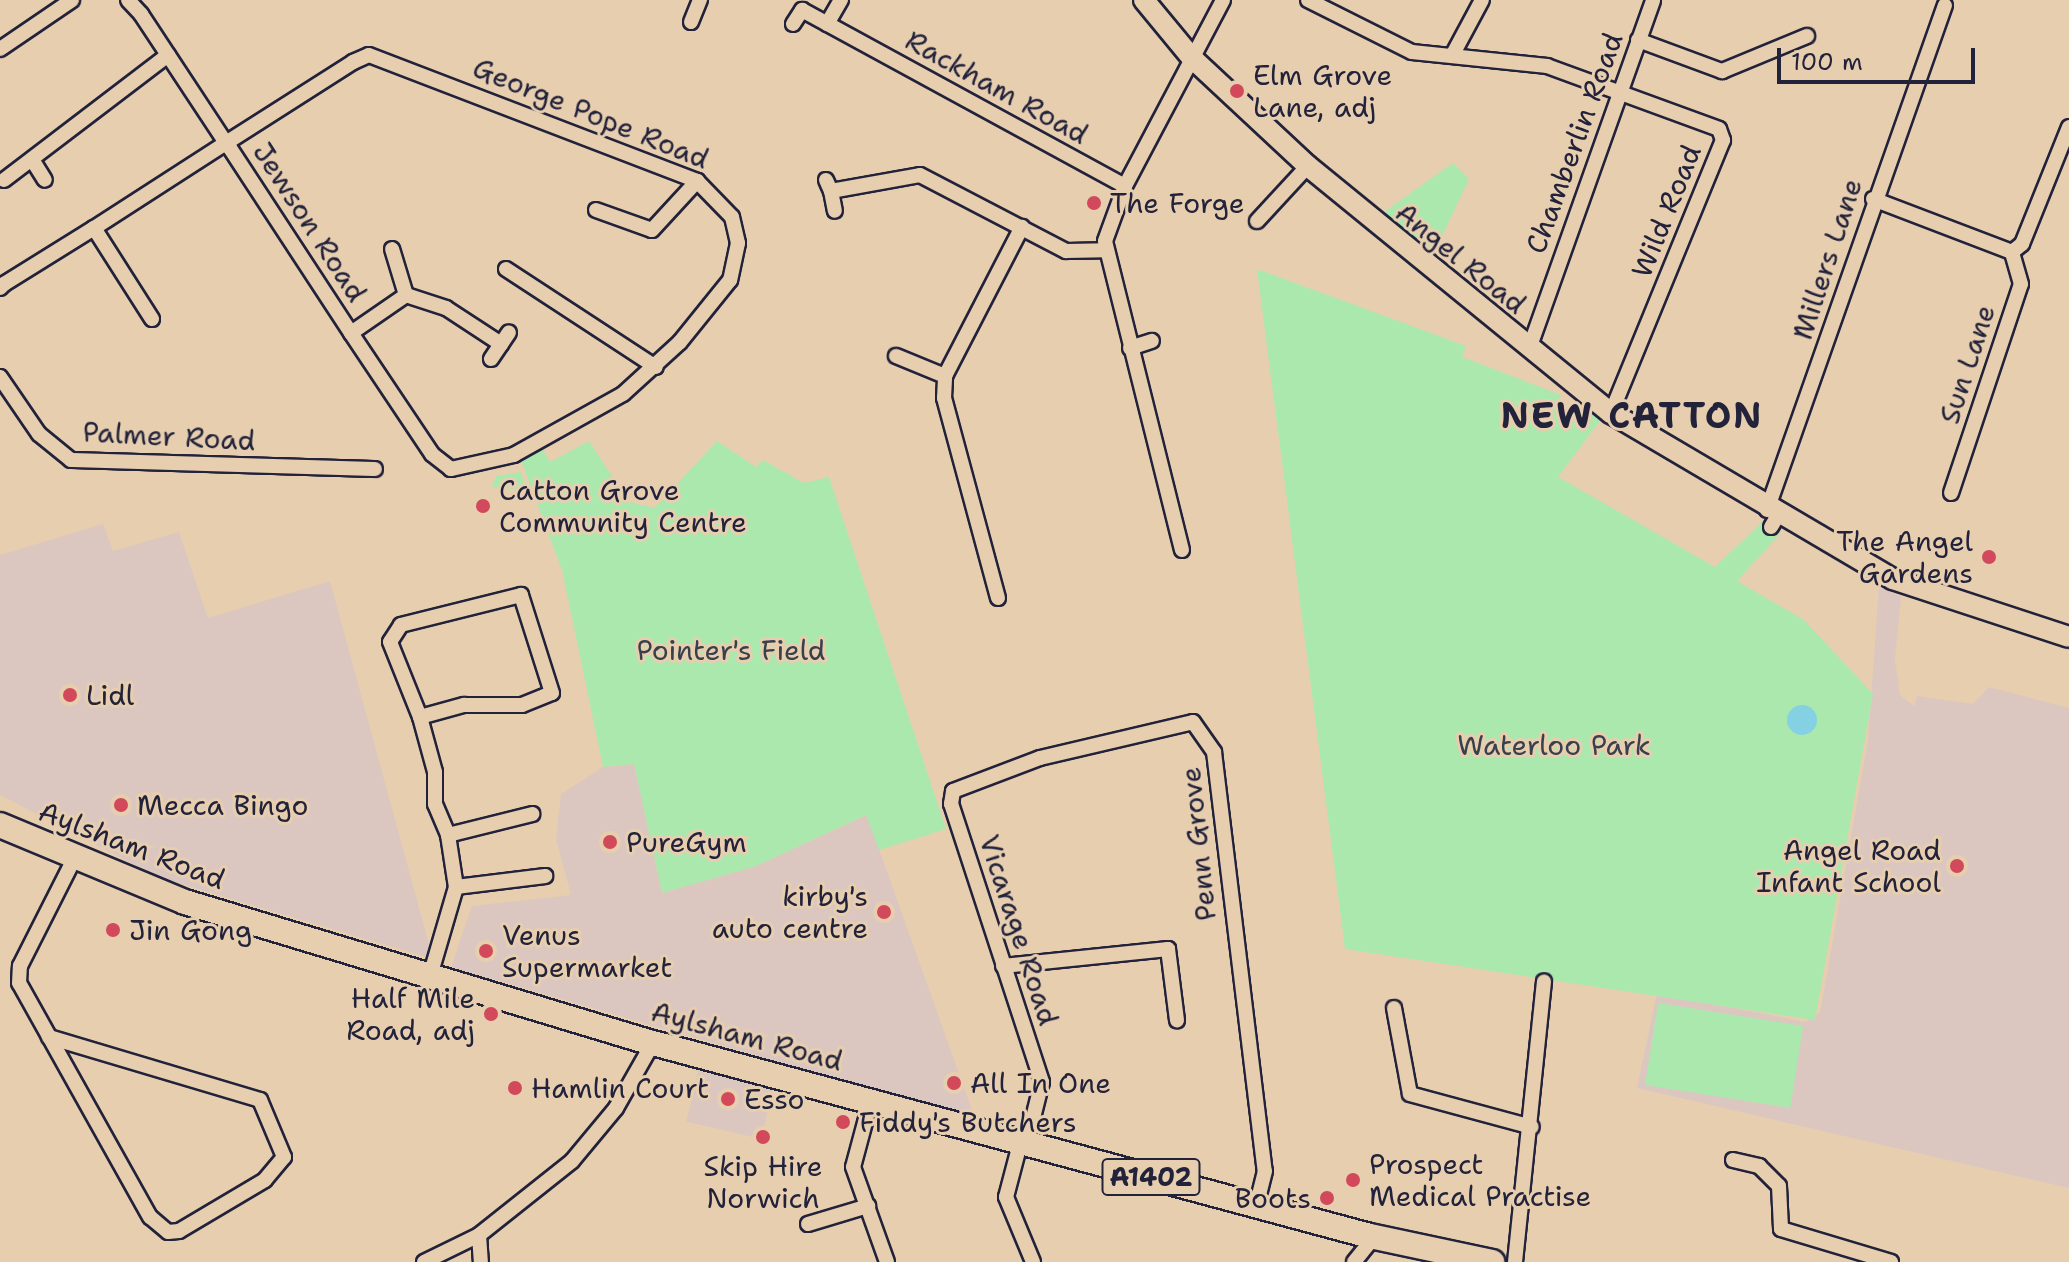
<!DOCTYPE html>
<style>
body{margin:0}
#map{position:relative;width:2069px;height:1262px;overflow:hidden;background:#e7ceaf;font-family:"Shantell Sans",sans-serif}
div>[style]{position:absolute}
.built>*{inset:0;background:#dbc7c0;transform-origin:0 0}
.green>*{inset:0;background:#abe8ae;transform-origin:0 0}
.water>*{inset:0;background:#85d1e4}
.round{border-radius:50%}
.roads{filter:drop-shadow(2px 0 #22223b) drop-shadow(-2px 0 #22223b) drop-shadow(0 2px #22223b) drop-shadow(0 -2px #22223b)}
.street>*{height:14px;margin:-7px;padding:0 7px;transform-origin:7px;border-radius:7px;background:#e7ceaf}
.secondary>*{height:20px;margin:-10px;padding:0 10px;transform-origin:10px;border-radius:10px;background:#e7ceaf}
.primary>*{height:24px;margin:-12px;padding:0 12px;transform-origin:12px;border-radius:12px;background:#e7ceaf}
.dots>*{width:22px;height:22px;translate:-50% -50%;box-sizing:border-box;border:4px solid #e7ceaf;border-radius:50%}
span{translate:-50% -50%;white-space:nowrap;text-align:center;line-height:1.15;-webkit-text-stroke:6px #e7ceaf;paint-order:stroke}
.shield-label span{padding:2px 6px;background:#e7ceaf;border:2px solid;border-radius:6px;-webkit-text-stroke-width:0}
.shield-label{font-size:26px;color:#22223b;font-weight:700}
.poi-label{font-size:28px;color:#22223b}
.left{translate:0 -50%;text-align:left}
.right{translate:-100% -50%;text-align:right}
.street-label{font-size:28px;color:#22223b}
.park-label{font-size:28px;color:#37404c}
.district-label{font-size:36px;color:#22223b;font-weight:700;letter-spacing:2px}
.scale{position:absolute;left:1777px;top:48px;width:198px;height:36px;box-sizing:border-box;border:4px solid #22223b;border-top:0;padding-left:10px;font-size:24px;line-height:28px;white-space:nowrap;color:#22223b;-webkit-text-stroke:6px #e7ceaf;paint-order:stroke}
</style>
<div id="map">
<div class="built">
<div style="clip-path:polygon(103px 524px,113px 551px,179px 532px,208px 618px,330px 581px,433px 959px,158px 877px,0 795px,0 555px)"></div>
<div style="clip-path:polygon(1879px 586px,1901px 597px,1895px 659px,1900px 695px,1914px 706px,1917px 696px,1973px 704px,1989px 687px,2069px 708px,2069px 1188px,1637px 1088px,1657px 993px,1805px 1022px,1820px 1013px,1868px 740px)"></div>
<div style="clip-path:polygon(634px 764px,662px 893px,756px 866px,867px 815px,975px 1119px,451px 967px,472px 906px,571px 895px,556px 839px,561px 794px,603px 767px)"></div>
<div style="left:698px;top:1071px;width:77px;height:52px;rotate:13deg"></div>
</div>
<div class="green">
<div style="clip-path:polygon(1453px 163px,1469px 179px,1433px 255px,1384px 212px)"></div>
<div style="clip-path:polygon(1257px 269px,1466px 346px,1462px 357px,1561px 395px,1556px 406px,1567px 415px,1591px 409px,1602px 418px,1558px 477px,1715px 567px,1762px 522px,1781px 533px,1737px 581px,1804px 620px,1873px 694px,1815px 1020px,1345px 949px)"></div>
<div style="clip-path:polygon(589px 441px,629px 502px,655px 508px,717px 441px,756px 467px,763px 460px,804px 483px,829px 477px,946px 829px,879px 850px,866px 815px,756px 866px,662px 893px,634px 764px,603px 767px,562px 570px,521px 460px,543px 450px,550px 462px)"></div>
<div style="clip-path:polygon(521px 472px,527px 490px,492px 487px,496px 476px)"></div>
<div style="left:1658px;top:1003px;width:147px;height:83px;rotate:9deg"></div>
</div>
<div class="water">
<div class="round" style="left:1787px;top:705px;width:30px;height:30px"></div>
</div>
<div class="roads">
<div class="street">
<div style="left:1308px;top:0;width:116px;rotate:26.6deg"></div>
<div style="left:1412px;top:52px;width:136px;rotate:5.9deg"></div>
<div style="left:1547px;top:66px;width:183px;rotate:20.1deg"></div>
<div style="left:1719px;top:129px;width:12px;rotate:70deg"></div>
<div style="left:1723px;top:140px;width:295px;rotate:112.3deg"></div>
<div style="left:691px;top:22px;width:24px;rotate:-68deg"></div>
<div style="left:793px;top:24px;width:17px;rotate:-57deg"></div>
<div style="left:802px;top:10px;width:368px;rotate:28.6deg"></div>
<div style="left:827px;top:24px;width:28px;rotate:-60deg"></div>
<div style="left:1638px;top:40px;width:90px;rotate:20.3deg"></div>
<div style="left:1722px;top:71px;width:92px;rotate:-22.4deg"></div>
<div style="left:0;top:49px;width:87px;rotate:-34.2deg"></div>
<div style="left:1453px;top:54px;width:61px;rotate:-61.8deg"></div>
<div style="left:33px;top:161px;width:22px;rotate:58deg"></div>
<div style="left:4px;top:180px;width:206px;rotate:-37.3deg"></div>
<div style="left:826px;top:180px;width:12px;rotate:66deg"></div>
<div style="left:831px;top:191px;width:90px;rotate:-10.2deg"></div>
<div style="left:920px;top:175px;width:165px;rotate:27.5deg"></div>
<div style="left:1066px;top:251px;width:39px;rotate:-1deg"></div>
<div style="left:831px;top:191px;width:20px;rotate:79deg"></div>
<div style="left:1873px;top:199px;width:149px;rotate:20.9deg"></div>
<div style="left:2012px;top:252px;width:13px;rotate:-39deg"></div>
<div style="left:2022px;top:244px;width:126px;rotate:-68.1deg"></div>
<div style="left:596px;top:210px;width:59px;rotate:19.7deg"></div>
<div style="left:652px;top:230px;width:67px;rotate:-47.4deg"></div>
<div style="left:1257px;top:221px;width:75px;rotate:-47.2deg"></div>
<div style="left:94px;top:228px;width:108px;rotate:57.5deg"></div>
<div style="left:506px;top:269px;width:179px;rotate:33.2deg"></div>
<div style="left:0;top:288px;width:6px;rotate:-45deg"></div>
<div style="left:4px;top:284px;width:106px;rotate:-31.9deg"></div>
<div style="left:94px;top:228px;width:157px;rotate:-32.8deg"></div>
<div style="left:226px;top:143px;width:151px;rotate:-32.5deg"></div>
<div style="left:353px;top:62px;width:17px;rotate:-24deg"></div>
<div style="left:369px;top:55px;width:351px;rotate:21deg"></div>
<div style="left:697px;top:181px;width:50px;rotate:45.8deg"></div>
<div style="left:732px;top:217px;width:27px;rotate:77deg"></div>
<div style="left:738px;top:243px;width:38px;rotate:102deg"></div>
<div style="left:730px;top:280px;width:80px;rotate:128.9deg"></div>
<div style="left:680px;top:342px;width:77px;rotate:137.6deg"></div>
<div style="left:623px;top:394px;width:125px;rotate:150.8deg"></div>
<div style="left:514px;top:455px;width:65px;rotate:167.5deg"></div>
<div style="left:451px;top:469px;width:24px;rotate:-142deg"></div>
<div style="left:432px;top:454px;width:146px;rotate:-123.8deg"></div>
<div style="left:351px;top:333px;width:221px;rotate:-123.2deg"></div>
<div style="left:230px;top:148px;width:6px;rotate:-129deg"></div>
<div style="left:226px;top:143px;width:105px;rotate:-123.4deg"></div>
<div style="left:168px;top:55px;width:49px;rotate:-123.4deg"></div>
<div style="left:141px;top:14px;width:19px;rotate:-133deg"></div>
<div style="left:406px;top:295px;width:42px;rotate:18deg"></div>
<div style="left:446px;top:308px;width:66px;rotate:33.2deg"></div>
<div style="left:351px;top:333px;width:67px;rotate:-34.6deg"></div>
<div style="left:406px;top:295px;width:48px;rotate:-106.9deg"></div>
<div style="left:1130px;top:348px;width:23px;rotate:-18deg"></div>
<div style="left:1529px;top:349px;width:370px;rotate:-70.4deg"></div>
<div style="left:896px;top:356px;width:53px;rotate:22.2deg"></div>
<div style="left:491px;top:359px;width:32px;rotate:-56deg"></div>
<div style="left:0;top:377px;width:69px;rotate:55.6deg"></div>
<div style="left:39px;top:434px;width:41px;rotate:39.1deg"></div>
<div style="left:71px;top:460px;width:304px;rotate:1.7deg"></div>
<div style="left:1951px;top:493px;width:220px;rotate:-71.5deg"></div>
<div style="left:2021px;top:284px;width:33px;rotate:-106deg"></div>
<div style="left:1767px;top:510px;width:535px;rotate:-70.58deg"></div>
<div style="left:1771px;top:527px;width:12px;rotate:-59deg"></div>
<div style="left:1182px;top:550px;width:318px;rotate:-104deg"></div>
<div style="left:1105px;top:241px;width:59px;rotate:-70deg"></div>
<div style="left:1125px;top:186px;width:210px;rotate:-62.2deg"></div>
<div style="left:998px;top:598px;width:207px;rotate:-105.1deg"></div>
<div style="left:944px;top:398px;width:22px;rotate:-87deg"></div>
<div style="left:945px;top:376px;width:168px;rotate:-62.7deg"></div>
<div style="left:420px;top:717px;width:46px;rotate:-15.3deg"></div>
<div style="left:464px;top:705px;width:58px"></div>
<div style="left:522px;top:705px;width:32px;rotate:-22deg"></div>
<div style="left:552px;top:693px;width:103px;rotate:-107.6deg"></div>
<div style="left:521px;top:595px;width:124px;rotate:166deg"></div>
<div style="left:401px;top:625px;width:20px;rotate:123deg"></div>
<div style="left:390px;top:642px;width:81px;rotate:68.2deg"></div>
<div style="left:420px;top:717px;width:57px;rotate:74.7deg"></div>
<div style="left:435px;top:772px;width:32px;rotate:90deg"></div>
<div style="left:435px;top:804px;width:34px;rotate:67deg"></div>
<div style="left:448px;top:835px;width:87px;rotate:-14deg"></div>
<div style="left:448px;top:835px;width:53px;rotate:81.3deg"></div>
<div style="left:1003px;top:966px;width:166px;rotate:-5.9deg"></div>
<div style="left:1168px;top:949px;width:72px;rotate:82.8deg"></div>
<div style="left:430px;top:976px;width:93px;rotate:-73.7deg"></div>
<div style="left:456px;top:887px;width:90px;rotate:-7deg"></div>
<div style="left:1394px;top:1008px;width:87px;rotate:79.5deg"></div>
<div style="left:1410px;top:1094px;width:126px;rotate:15.1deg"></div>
<div style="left:49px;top:1037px;width:220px;rotate:16.6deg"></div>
<div style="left:260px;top:1100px;width:62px;rotate:67.2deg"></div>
<div style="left:284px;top:1157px;width:30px;rotate:130deg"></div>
<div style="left:265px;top:1180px;width:100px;rotate:149.3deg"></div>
<div style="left:179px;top:1231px;width:11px;rotate:175deg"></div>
<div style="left:168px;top:1232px;width:23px;rotate:-140deg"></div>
<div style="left:150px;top:1217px;width:268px;rotate:-119.2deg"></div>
<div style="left:19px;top:983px;width:17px;rotate:-87deg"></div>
<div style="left:20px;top:966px;width:120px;rotate:-63.2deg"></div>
<div style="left:871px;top:1100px;width:69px;rotate:105deg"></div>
<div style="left:853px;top:1167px;width:101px;rotate:70.3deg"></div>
<div style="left:1021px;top:1140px;width:59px;rotate:104.7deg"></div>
<div style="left:1006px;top:1197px;width:70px;rotate:67.4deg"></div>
<div style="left:1027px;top:1142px;width:62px;rotate:-76deg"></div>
<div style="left:1042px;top:1082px;width:293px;rotate:-108.1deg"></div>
<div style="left:951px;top:804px;width:13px;rotate:-81deg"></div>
<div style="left:953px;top:791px;width:93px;rotate:-20.8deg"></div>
<div style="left:1040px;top:758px;width:157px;rotate:-13.2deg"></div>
<div style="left:1193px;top:722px;width:37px;rotate:55deg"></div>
<div style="left:1214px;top:752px;width:422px;rotate:83.1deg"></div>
<div style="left:1265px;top:1171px;width:36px;rotate:104deg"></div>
<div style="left:1733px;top:1160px;width:27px;rotate:13deg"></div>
<div style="left:1759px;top:1166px;width:28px;rotate:45deg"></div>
<div style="left:1779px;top:1186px;width:43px;rotate:87.3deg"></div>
<div style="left:1781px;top:1229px;width:115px;rotate:16.7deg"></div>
<div style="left:808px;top:1224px;width:63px;rotate:-16.7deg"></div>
<div style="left:479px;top:1235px;width:27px;rotate:86deg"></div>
<div style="left:424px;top:1262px;width:61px;rotate:-26.1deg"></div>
<div style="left:479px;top:1235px;width:119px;rotate:-38.5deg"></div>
<div style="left:572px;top:1161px;width:69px;rotate:-50.3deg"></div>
<div style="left:616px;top:1108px;width:75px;rotate:-60.4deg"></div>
<div style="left:1354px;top:1262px;width:32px;rotate:-51deg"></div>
<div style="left:1515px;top:1262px;width:282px;rotate:-84.1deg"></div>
</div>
<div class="secondary">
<div style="left:1144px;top:0;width:75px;rotate:50.4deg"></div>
<div style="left:1192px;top:58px;width:158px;rotate:43deg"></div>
<div style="left:1308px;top:166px;width:391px;rotate:39.2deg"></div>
<div style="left:1611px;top:413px;width:327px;rotate:30.5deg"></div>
<div style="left:1893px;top:579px;width:185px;rotate:18.2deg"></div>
</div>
<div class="primary">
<div style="left:0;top:825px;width:200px;rotate:22.6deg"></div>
<div style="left:185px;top:902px;width:489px;rotate:16.8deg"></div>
<div style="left:653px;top:1043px;width:743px;rotate:15.07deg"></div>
<div style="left:1370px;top:1236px;width:125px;rotate:12deg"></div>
</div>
</div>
<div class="dots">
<div style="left:1237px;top:91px;background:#d1495b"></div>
<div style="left:1094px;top:203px;background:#d1495b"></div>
<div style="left:483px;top:506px;background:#d1495b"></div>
<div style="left:1989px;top:557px;background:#d1495b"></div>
<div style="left:70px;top:695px;background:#d1495b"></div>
<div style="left:121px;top:805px;background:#d1495b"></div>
<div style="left:610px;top:842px;background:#d1495b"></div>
<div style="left:1957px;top:866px;background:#d1495b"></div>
<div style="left:884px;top:912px;background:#d1495b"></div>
<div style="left:113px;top:930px;background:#d1495b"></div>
<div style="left:486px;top:951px;background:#d1495b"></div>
<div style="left:491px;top:1014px;background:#d1495b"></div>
<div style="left:954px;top:1083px;background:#d1495b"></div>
<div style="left:515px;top:1088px;background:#d1495b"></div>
<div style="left:728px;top:1099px;background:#d1495b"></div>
<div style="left:843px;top:1122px;background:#d1495b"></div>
<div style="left:763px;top:1137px;background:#d1495b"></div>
<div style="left:1353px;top:1180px;background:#d1495b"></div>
<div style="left:1327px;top:1198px;background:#d1495b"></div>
</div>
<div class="shield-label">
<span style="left:1151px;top:1177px">A1402</span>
</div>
<div class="poi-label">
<span class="left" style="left:1253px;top:91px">Elm Grove<br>Lane, adj</span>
<span class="left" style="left:1110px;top:203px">The Forge</span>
<span class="left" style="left:499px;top:506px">Catton Grove<br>Community Centre</span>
<span class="right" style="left:1973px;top:557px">The Angel<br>Gardens</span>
<span class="left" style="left:86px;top:695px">Lidl</span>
<span class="left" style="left:137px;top:805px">Mecca Bingo</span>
<span class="left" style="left:626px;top:842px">PureGym</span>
<span class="right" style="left:1941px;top:866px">Angel Road<br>Infant School</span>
<span class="right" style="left:868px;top:912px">kirby's<br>auto centre</span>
<span class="left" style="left:129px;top:930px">Jin Gong</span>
<span class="left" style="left:502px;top:951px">Venus<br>Supermarket</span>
<span class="right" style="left:475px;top:1014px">Half Mile<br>Road, adj</span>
<span class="left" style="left:970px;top:1083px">All In One</span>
<span class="left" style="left:531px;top:1088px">Hamlin Court</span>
<span class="left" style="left:744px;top:1099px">Esso</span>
<span class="left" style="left:859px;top:1122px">Fiddy's Butchers</span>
<span class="left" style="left:1369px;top:1180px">Prospect<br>Medical Practise</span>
<span style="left:763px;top:1182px">Skip Hire<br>Norwich</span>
<span class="right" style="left:1311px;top:1198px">Boots</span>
</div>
<div class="street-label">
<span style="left:997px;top:87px;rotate:29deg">Rackham Road</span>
<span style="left:591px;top:113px;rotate:22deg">George Pope Road</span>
<span style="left:1574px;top:143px;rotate:-70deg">Chamberlin Road</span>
<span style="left:1666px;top:211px;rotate:-68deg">Wild Road</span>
<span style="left:310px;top:222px;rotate:57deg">Jewson Road</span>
<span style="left:1461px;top:258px;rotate:39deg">Angel Road</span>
<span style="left:1827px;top:259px;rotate:-72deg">Millers Lane</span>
<span style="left:1967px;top:364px;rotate:-72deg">Sun Lane</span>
<span style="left:169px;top:436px;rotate:3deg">Palmer Road</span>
<span style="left:1198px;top:844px;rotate:-96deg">Penn Grove</span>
<span style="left:132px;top:845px;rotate:21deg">Aylsham Road</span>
<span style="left:1019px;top:930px;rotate:72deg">Vicarage Road</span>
<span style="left:747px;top:1036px;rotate:15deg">Aylsham Road</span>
</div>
<div class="park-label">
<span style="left:731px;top:650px">Pointer's Field</span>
<span style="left:1554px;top:745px">Waterloo Park</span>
</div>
<div class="district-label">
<span style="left:1632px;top:416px">NEW CATTON</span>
</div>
<div class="scale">100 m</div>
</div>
